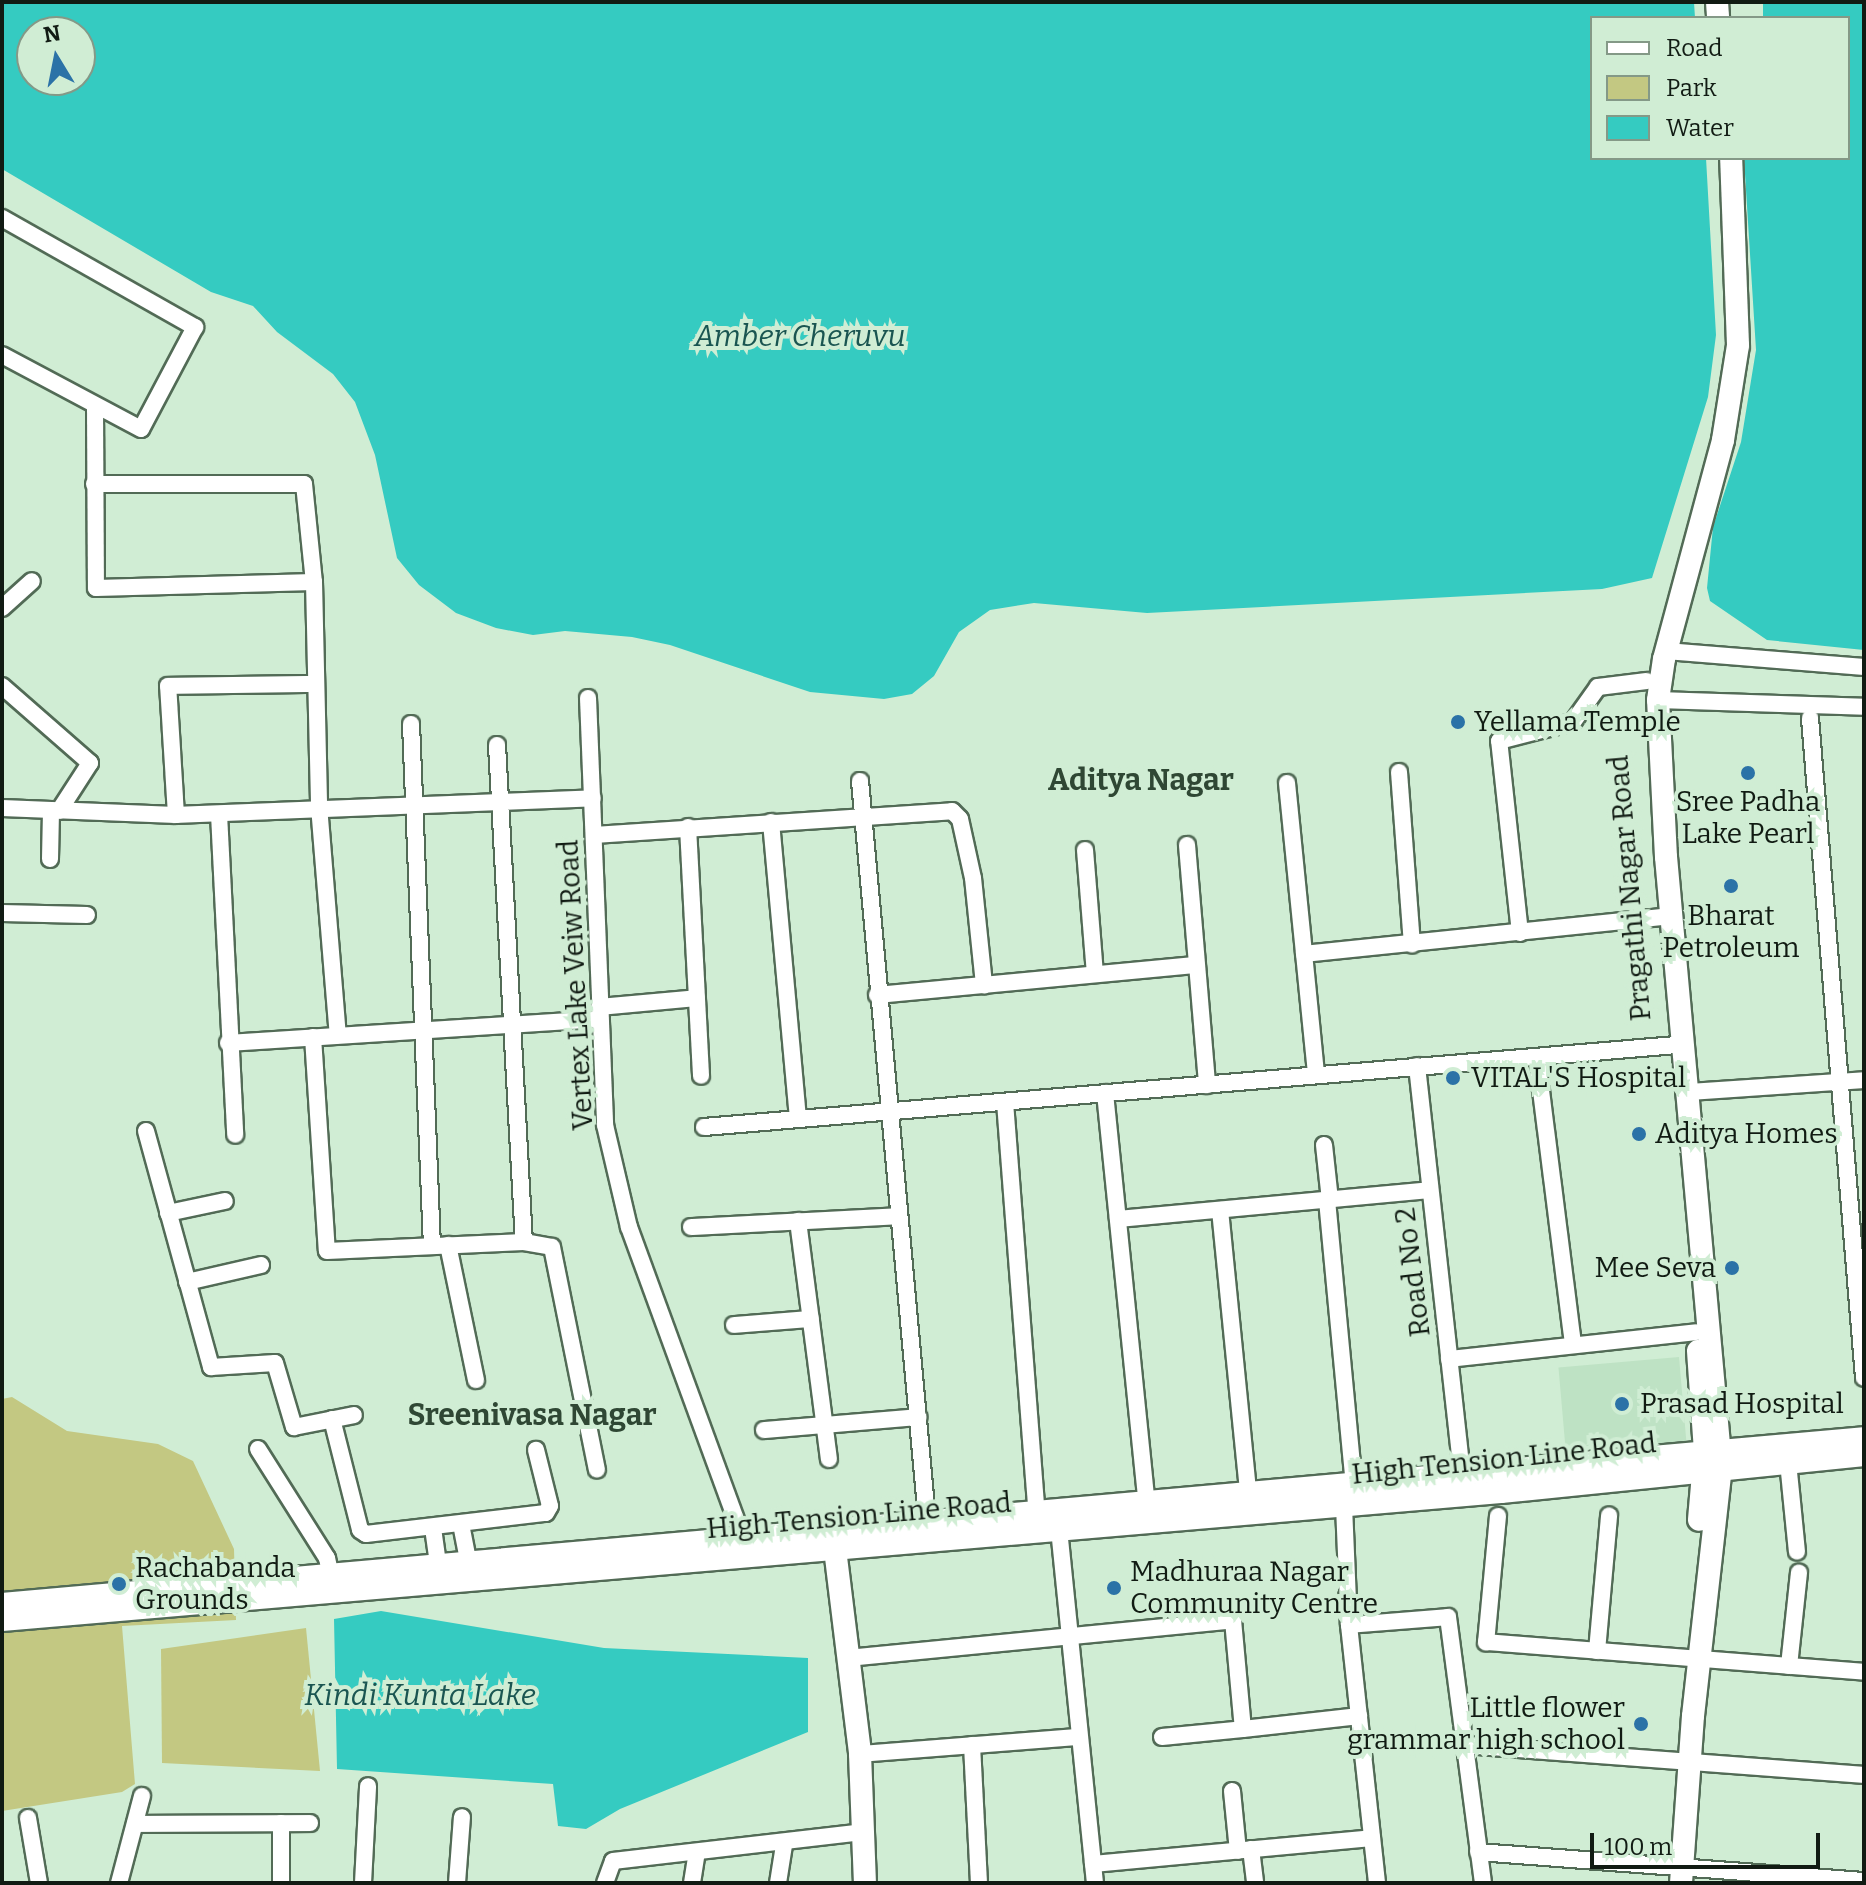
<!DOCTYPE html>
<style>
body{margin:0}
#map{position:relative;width:1866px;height:1885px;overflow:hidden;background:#d0edd4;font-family:Bitter,serif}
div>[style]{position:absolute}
.built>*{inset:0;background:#bee2c4;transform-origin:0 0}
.green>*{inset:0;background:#c3c882}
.water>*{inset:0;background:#35cbc1}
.roads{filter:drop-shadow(2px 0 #526b56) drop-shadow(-2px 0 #526b56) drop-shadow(0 2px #526b56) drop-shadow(0 -2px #526b56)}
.street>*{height:16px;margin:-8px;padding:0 8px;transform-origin:8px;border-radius:8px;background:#fff}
.secondary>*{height:22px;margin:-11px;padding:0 11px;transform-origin:11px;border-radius:11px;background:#fff}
.dots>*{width:22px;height:22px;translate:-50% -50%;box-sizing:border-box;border:4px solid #d0edd4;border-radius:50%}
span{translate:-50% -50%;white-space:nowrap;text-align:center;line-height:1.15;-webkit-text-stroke:8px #d0edd4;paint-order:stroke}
.poi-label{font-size:28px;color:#111b13}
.left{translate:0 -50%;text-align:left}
.right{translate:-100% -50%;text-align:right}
.street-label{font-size:28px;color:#111b13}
.water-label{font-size:30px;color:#1a5551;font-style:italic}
.neighbourhood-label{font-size:30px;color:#2f4734;font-weight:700}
.frame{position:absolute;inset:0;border:4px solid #111b13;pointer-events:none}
.legend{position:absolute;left:1590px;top:16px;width:260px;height:144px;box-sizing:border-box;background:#d0edd4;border:2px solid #849987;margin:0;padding:10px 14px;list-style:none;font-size:24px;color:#111b13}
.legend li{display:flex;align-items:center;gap:16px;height:40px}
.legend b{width:40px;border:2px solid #849987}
.north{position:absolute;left:16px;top:16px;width:80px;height:80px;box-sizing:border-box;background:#d0edd4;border:2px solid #849987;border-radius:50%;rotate:350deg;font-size:22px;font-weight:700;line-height:32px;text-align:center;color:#111b13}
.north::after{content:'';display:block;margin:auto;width:28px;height:36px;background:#2b72a7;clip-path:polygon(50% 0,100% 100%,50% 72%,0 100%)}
.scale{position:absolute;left:1590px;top:1833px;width:230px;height:36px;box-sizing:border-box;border:4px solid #111b13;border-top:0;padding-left:10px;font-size:24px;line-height:28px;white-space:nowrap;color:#111b13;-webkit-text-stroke:6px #d0edd4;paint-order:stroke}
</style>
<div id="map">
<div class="built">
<div style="left:1679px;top:1357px;width:85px;height:121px;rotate:85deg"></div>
</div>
<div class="green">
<div style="clip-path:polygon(12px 1397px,67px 1431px,158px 1444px,193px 1461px,234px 1549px,236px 1620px,122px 1626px,135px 1784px,122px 1792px,2px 1811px,2px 1399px)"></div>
<div style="clip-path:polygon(306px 1628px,320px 1771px,162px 1763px,161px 1649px)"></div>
</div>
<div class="water">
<div style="clip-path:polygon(evenodd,2px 2px,1694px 2px,1695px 18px,1592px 18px,1592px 158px,1706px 158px,1716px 335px,1708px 397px,1652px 578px,1602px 589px,1147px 613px,1034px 603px,990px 610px,959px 632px,934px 676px,912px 694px,884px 699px,810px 692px,670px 645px,632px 637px,565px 631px,533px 635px,496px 628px,456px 613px,419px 585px,397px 558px,375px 455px,355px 402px,333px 374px,277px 332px,253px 306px,211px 292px,2px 169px,2px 2px,32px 32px,80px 32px,80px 80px,32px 80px,32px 32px)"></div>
<div style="clip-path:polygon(1763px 2px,1864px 2px,1864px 650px,1767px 640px,1710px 601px,1707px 588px,1713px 527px,1741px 442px,1756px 350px,1744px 158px,1848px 158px,1848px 18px,1763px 18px)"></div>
<div style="clip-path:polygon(381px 1611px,604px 1648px,808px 1658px,808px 1732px,620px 1809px,586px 1829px,558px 1826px,553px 1784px,337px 1769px,334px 1619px)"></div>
</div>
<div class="roads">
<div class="street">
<div style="left:2px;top:218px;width:222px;rotate:29.5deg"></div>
<div style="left:195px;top:327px;width:115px;rotate:117.9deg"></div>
<div style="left:141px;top:429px;width:157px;rotate:-152deg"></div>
<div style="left:95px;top:406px;width:182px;rotate:89.7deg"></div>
<div style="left:96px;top:588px;width:218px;rotate:-1.6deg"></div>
<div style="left:94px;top:484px;width:210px"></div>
<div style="left:304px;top:484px;width:99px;rotate:84.2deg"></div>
<div style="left:314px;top:582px;width:224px;rotate:88.7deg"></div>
<div style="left:319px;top:806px;width:230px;rotate:85.3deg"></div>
<div style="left:2px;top:608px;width:40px;rotate:-42deg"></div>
<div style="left:1666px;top:651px;width:199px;rotate:4.6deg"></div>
<div style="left:2px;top:686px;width:117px;rotate:41.2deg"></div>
<div style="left:90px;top:763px;width:57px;rotate:122.9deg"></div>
<div style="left:588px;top:698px;width:427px;rotate:87.7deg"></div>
<div style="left:605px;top:1125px;width:105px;rotate:76.8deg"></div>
<div style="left:629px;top:1227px;width:329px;rotate:69.9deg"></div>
<div style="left:1658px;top:700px;width:206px;rotate:1.9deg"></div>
<div style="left:1810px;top:718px;width:662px;rotate:85.32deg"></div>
<div style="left:411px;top:724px;width:522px;rotate:87.7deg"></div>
<div style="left:497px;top:745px;width:498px;rotate:86.9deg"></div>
<div style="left:1399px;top:772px;width:173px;rotate:85.7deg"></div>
<div style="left:860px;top:781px;width:741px;rotate:84.81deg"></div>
<div style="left:1287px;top:783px;width:293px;rotate:84.3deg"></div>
<div style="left:2px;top:808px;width:174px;rotate:2.3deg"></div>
<div style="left:176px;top:815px;width:417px;rotate:-2.3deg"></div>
<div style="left:219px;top:814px;width:321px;rotate:87.1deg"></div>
<div style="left:176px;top:815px;width:129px;rotate:-93.5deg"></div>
<div style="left:168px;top:686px;width:148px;rotate:-0.8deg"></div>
<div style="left:771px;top:822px;width:298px;rotate:84.8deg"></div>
<div style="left:688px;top:827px;width:249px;rotate:87deg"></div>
<div style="left:594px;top:835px;width:359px;rotate:-3.8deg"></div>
<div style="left:952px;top:811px;width:11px;rotate:45deg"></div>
<div style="left:960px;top:819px;width:60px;rotate:77.6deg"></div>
<div style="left:973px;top:878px;width:108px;rotate:84.1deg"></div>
<div style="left:1187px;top:845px;width:241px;rotate:85.2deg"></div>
<div style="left:1085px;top:850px;width:124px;rotate:85.4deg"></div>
<div style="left:50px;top:859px;width:49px;rotate:-88.8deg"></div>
<div style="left:2px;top:913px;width:85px;rotate:1.3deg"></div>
<div style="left:1520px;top:933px;width:193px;rotate:-96.2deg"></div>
<div style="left:1499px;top:741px;width:76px;rotate:-14.4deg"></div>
<div style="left:1573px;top:722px;width:43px;rotate:-54.5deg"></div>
<div style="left:1598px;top:687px;width:49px;rotate:-7deg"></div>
<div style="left:1304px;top:954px;width:359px;rotate:-5.9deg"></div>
<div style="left:877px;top:995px;width:319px;rotate:-5.4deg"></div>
<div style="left:599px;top:1007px;width:98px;rotate:-5.2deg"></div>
<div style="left:313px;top:1037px;width:214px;rotate:86.3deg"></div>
<div style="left:327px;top:1251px;width:197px;rotate:-2.6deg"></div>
<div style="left:524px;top:1242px;width:28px;rotate:10deg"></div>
<div style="left:552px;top:1247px;width:227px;rotate:78.6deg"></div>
<div style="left:228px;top:1043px;width:373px;rotate:-3.7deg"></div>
<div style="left:1537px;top:1059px;width:287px;rotate:82.8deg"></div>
<div style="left:1417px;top:1066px;width:408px;rotate:83.7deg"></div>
<div style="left:1690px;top:1092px;width:174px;rotate:-3.9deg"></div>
<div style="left:1105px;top:1093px;width:408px;rotate:84.2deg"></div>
<div style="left:1005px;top:1102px;width:408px;rotate:85.6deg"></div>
<div style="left:704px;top:1127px;width:975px;rotate:-4.82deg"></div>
<div style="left:146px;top:1131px;width:245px;rotate:74.6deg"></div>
<div style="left:211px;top:1367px;width:64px;rotate:-3.6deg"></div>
<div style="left:275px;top:1363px;width:67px;rotate:73.5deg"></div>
<div style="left:294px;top:1427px;width:61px;rotate:-11.3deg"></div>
<div style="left:1324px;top:1145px;width:55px;rotate:83.8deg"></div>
<div style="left:1327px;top:1200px;width:284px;rotate:84.6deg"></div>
<div style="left:1354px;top:1483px;width:25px;rotate:113deg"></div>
<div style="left:1344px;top:1506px;width:119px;rotate:87.6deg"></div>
<div style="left:1349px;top:1625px;width:260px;rotate:83.8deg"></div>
<div style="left:1220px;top:1210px;width:282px;rotate:84.3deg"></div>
<div style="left:168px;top:1213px;width:58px;rotate:-11.9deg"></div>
<div style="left:1118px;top:1219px;width:313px;rotate:-5.3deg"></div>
<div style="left:798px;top:1221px;width:240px;rotate:82.6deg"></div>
<div style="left:691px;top:1227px;width:208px;rotate:-3deg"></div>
<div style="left:448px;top:1245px;width:138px;rotate:78.3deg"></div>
<div style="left:187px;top:1282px;width:76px;rotate:-12.9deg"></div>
<div style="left:734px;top:1325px;width:77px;rotate:-4.5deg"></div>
<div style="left:1449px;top:1359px;width:248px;rotate:-6.2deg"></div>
<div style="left:332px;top:1419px;width:114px;rotate:75.8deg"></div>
<div style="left:360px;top:1530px;width:7px;rotate:34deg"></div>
<div style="left:366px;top:1534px;width:181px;rotate:-6.7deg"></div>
<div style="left:546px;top:1513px;width:8px;rotate:-60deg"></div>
<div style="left:550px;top:1506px;width:58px;rotate:-104deg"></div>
<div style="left:764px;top:1430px;width:155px;rotate:-4.8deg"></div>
<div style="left:258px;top:1449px;width:129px;rotate:57.7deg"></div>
<div style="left:327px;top:1558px;width:25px;rotate:78deg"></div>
<div style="left:1788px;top:1462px;width:90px;rotate:84.3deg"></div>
<div style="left:1498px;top:1516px;width:127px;rotate:95.4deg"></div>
<div style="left:1486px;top:1642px;width:379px;rotate:4.5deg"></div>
<div style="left:461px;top:1524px;width:37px;rotate:79deg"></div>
<div style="left:433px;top:1528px;width:35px;rotate:82deg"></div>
<div style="left:1059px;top:1529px;width:356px;rotate:84.2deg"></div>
<div style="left:1349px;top:1625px;width:99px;rotate:-4.6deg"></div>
<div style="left:1448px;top:1617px;width:268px;rotate:82.5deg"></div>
<div style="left:1597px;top:1651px;width:136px;rotate:-84.9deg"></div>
<div style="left:848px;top:1658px;width:387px;rotate:-5.6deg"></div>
<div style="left:1233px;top:1620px;width:109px;rotate:84.8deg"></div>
<div style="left:1243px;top:1729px;width:117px;rotate:-6.4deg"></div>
<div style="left:1789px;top:1666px;width:94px;rotate:-83.9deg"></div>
<div style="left:1162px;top:1737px;width:81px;rotate:-5.6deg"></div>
<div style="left:972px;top:1745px;width:138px;rotate:87.1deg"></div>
<div style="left:1466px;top:1745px;width:399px;rotate:4.3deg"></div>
<div style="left:860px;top:1754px;width:219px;rotate:-4.5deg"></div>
<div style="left:1232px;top:1791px;width:60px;rotate:84.3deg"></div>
<div style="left:28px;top:1818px;width:66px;rotate:80.4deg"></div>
<div style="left:135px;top:1824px;width:175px;rotate:-0.3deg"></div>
<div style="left:1251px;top:1849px;width:34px;rotate:83deg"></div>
<div style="left:1478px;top:1852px;width:387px;rotate:4.3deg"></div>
<div style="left:1093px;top:1864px;width:280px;rotate:-5.3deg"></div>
<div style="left:119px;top:1883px;width:90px;rotate:-75.2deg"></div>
<div style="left:281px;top:1883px;width:60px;rotate:-90deg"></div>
<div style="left:363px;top:1883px;width:97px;rotate:-87deg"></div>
<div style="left:457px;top:1883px;width:66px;rotate:-85.7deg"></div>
<div style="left:605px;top:1883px;width:23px;rotate:-70deg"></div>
<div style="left:613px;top:1861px;width:251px;rotate:-6.6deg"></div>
<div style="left:692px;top:1883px;width:30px;rotate:-81deg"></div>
<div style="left:778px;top:1883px;width:39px;rotate:-81deg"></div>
</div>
<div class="secondary">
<div style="left:1717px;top:2px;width:16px;rotate:86deg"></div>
<div style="left:1698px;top:1351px;width:100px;rotate:86deg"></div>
<div style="left:1705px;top:1451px;width:69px;rotate:95deg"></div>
<div style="left:835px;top:1549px;width:207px;rotate:83deg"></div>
<div style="left:860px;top:1754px;width:129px;rotate:87.8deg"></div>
<div style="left:2px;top:1604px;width:1869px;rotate:-5.09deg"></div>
<div style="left:2px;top:1620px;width:1504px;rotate:-4.88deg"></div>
<div style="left:1501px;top:1492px;width:365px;rotate:-5.8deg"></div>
<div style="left:1681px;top:1883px;width:167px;rotate:-85.9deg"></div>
<div style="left:1693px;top:1716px;width:251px;rotate:-83.6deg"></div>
<div style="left:1721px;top:1467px;width:612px;rotate:-95.15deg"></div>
<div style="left:1666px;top:857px;width:157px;rotate:-92.9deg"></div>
<div style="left:1658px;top:700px;width:41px;rotate:-81.7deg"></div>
<div style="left:1664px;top:659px;width:227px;rotate:-74.9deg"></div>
<div style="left:1723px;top:440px;width:96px;rotate:-81deg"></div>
<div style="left:1738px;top:345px;width:187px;rotate:-92.1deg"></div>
</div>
</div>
<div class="dots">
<div style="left:1458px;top:722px;background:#2b72a7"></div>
<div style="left:1748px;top:773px;background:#2b72a7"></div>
<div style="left:1731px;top:886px;background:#2b72a7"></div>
<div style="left:1453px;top:1078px;background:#2b72a7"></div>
<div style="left:1639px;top:1134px;background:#2b72a7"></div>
<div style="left:1732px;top:1268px;background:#2b72a7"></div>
<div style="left:1622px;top:1404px;background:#2b72a7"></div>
<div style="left:119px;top:1584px;background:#2b72a7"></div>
<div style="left:1114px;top:1588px;background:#2b72a7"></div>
<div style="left:1641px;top:1724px;background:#2b72a7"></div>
</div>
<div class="poi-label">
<span class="left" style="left:1474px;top:722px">Yellama Temple</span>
<span style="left:1748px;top:818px">Sree Padha<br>Lake Pearl</span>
<span style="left:1731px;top:932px">Bharat<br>Petroleum</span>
<span class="left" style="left:1471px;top:1078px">VITAL'S Hospital</span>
<span class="left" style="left:1655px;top:1134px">Aditya Homes</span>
<span class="right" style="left:1716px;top:1268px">Mee Seva</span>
<span class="left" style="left:1640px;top:1404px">Prasad Hospital</span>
<span class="left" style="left:135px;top:1584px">Rachabanda<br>Grounds</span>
<span class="left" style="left:1130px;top:1588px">Madhuraa Nagar<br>Community Centre</span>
<span class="right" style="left:1625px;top:1724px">Little flower<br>grammar high school</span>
</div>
<div class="street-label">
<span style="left:1630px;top:888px;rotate:-95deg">Pragathi Nagar Road</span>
<span style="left:576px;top:985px;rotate:-93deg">Vertex Lake Veiw Road</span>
<span style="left:1413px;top:1272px;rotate:-97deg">Road No 2</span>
<span style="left:1504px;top:1459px;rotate:-6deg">High Tension Line Road</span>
<span style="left:859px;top:1516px;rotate:-5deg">High Tension Line Road</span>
</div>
<div class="water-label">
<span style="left:800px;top:336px">Amber Cheruvu</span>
<span style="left:420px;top:1695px">Kindi Kunta Lake</span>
</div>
<div class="neighbourhood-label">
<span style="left:1141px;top:780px">Aditya Nagar</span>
<span style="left:532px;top:1415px">Sreenivasa Nagar</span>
</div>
<div class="frame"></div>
<ul class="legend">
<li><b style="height:10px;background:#fff"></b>Road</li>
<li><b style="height:22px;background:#c3c882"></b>Park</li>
<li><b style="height:22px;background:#35cbc1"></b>Water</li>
</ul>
<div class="north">N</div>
<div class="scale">100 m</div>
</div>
